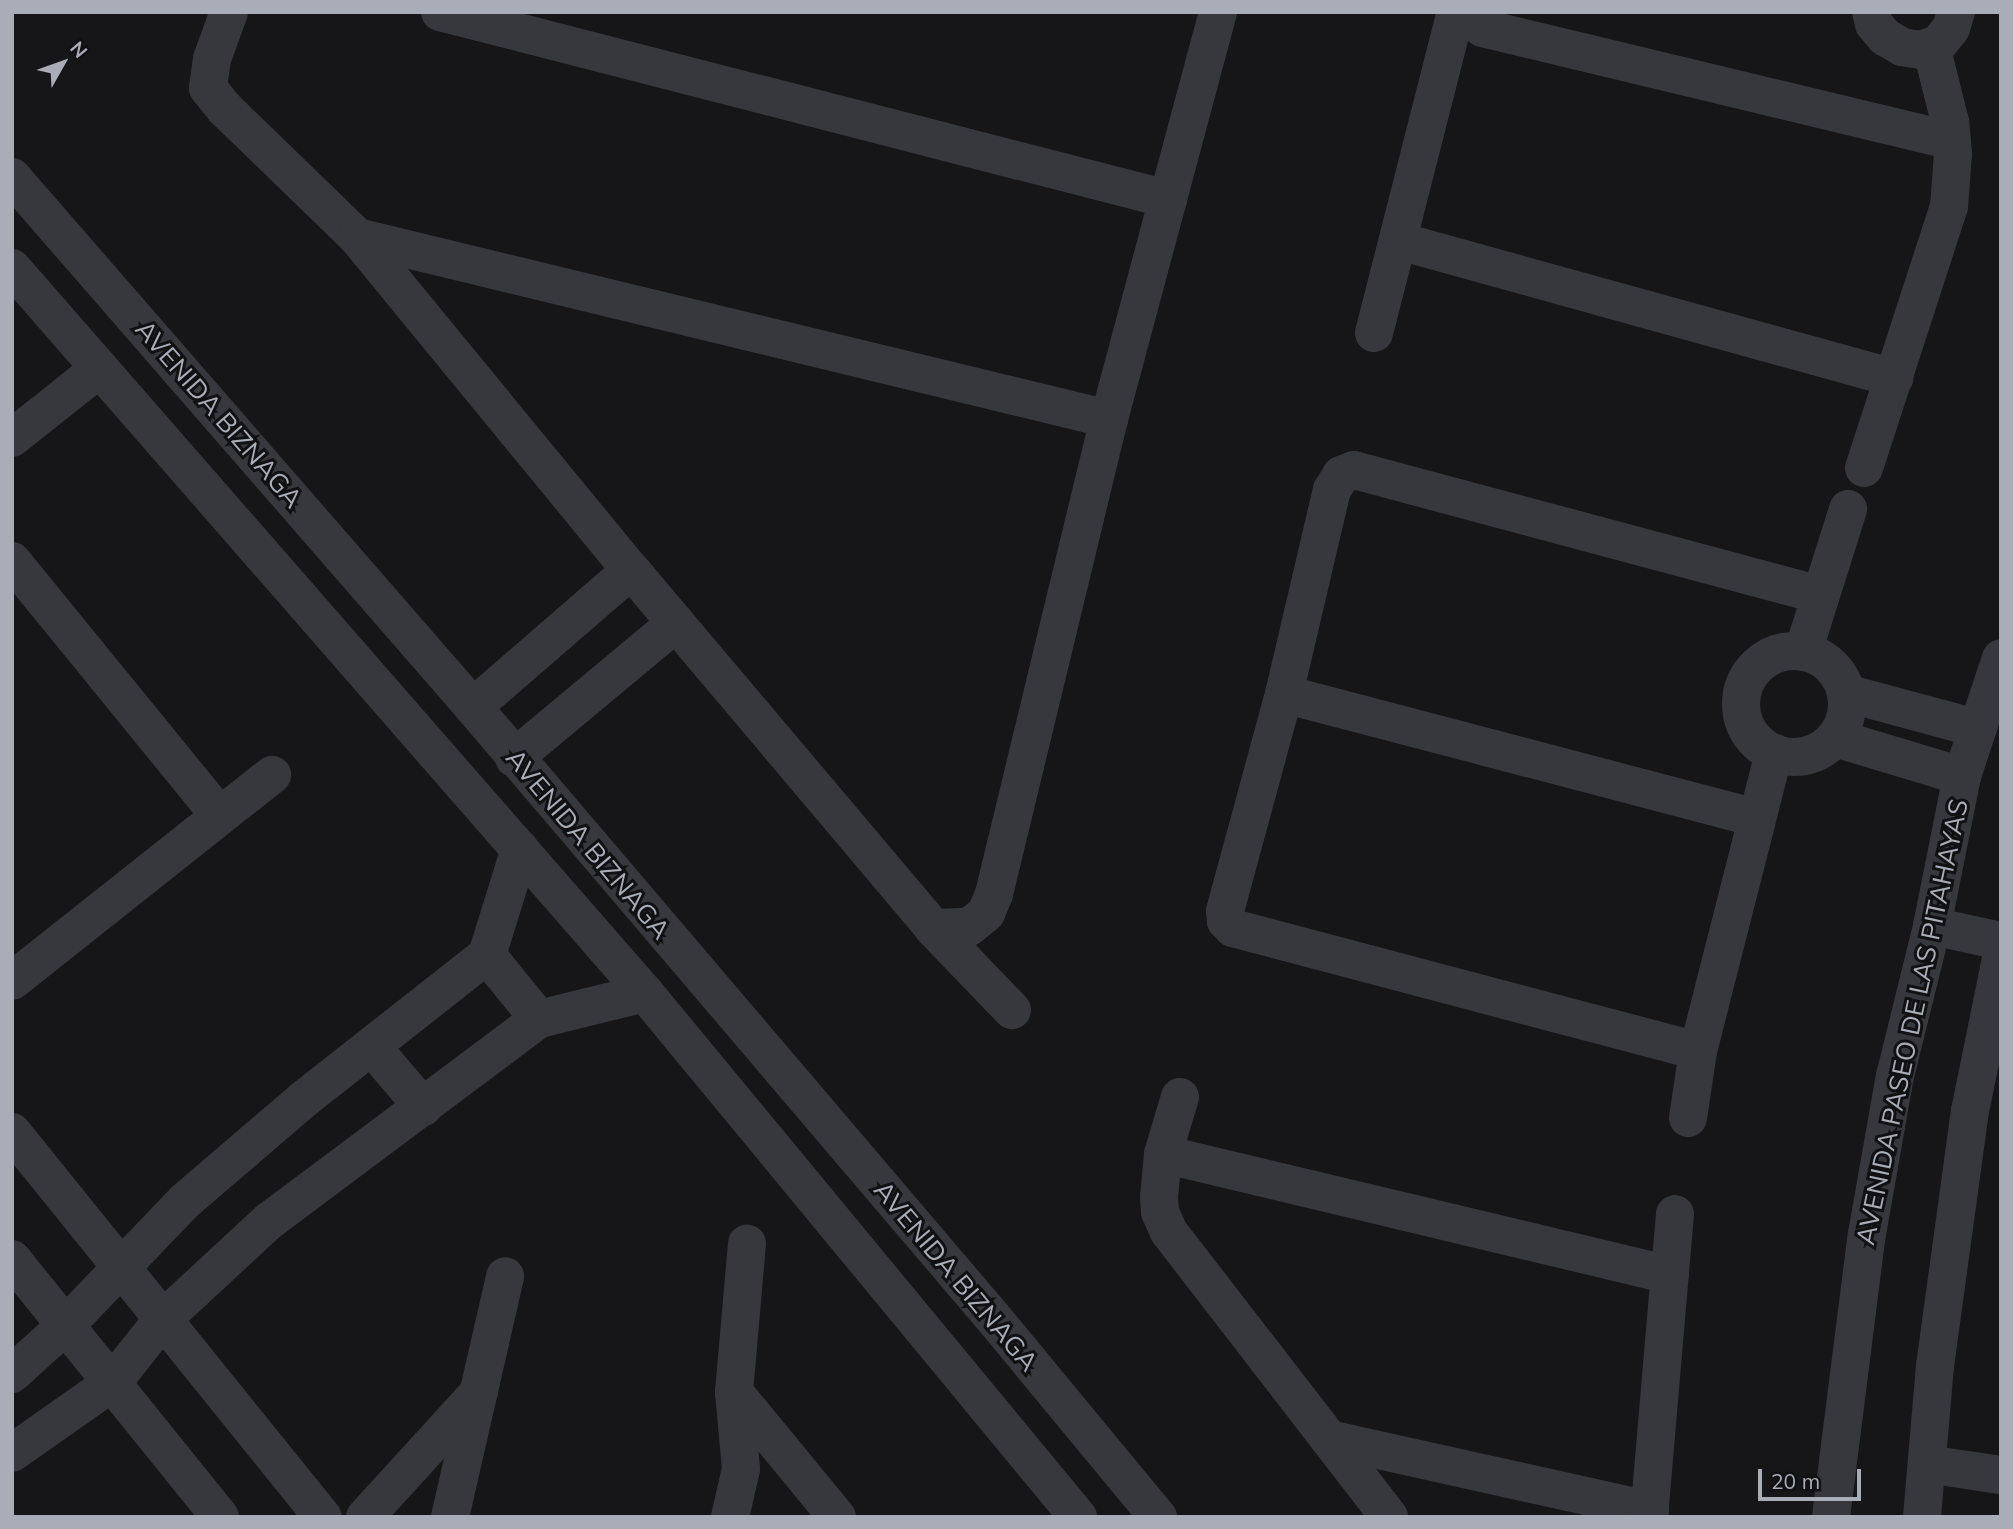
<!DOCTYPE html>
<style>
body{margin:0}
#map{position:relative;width:2013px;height:1529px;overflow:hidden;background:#161618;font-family:Mulish,sans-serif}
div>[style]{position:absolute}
.minor>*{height:38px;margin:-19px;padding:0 19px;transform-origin:19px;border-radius:19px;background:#37383d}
.minor>.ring{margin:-19px;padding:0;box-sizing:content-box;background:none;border:38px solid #37383d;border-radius:50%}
span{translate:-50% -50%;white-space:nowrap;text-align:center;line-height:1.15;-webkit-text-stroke:6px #111113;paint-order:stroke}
.street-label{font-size:26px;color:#a8adb8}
.frame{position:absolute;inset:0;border:14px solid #a8adb8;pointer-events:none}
.north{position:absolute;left:28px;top:28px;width:70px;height:70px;-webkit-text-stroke:5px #111113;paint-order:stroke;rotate:50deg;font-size:19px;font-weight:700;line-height:28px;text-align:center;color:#a8adb8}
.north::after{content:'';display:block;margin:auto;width:24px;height:32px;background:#a8adb8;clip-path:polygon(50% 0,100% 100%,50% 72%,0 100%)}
.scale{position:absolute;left:1758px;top:1469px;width:103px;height:32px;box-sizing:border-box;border:4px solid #a8adb8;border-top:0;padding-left:9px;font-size:21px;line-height:24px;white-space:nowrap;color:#a8adb8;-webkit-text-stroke:5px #111113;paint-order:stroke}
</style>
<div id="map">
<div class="minor">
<div style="left:229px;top:12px;width:50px;rotate:109.9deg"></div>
<div style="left:212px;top:59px;width:29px;rotate:98deg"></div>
<div style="left:208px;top:88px;width:26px;rotate:51deg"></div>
<div style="left:224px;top:108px;width:185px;rotate:44.1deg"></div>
<div style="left:357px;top:237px;width:431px;rotate:50.6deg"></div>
<div style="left:631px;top:570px;width:468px;rotate:49.8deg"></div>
<div style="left:933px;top:928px;width:114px;rotate:46.1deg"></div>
<div style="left:440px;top:12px;width:752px;rotate:14.41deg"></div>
<div style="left:1871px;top:12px;width:12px;rotate:76deg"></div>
<div style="left:1874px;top:24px;width:17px;rotate:50deg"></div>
<div style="left:1885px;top:37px;width:20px;rotate:30deg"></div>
<div style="left:1902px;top:47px;width:19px;rotate:9deg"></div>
<div style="left:1921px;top:50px;width:19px;rotate:-21deg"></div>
<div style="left:1939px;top:43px;width:19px;rotate:-51deg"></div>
<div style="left:1951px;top:28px;width:17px;rotate:-73deg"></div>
<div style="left:1482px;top:28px;width:483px;rotate:13.5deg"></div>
<div style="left:12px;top:177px;width:702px;rotate:48.98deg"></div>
<div style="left:473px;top:707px;width:805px;rotate:49.58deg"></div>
<div style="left:995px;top:1320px;width:256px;rotate:50.4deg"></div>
<div style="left:357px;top:237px;width:774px;rotate:13.61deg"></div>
<div style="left:1399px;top:241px;width:514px;rotate:15.47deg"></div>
<div style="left:12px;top:268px;width:962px;rotate:48.88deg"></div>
<div style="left:645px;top:993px;width:680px;rotate:50.43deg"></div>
<div style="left:1374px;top:333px;width:331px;rotate:-75.7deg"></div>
<div style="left:12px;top:438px;width:112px;rotate:-38.5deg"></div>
<div style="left:1864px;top:468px;width:274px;rotate:-72deg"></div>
<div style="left:1949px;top:207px;width:53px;rotate:-85.7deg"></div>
<div style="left:1953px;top:154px;width:32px;rotate:-95deg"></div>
<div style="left:1950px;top:122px;width:78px;rotate:-104deg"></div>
<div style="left:12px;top:561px;width:328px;rotate:50.8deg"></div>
<div class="ring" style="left:1741px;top:651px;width:68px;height:68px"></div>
<div style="left:1803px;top:652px;width:150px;rotate:-72.5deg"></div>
<div style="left:1846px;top:693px;width:135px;rotate:15.1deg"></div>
<div style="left:1284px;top:694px;width:487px;rotate:14.7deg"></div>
<div style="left:473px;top:707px;width:209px;rotate:-40.9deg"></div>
<div style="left:1835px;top:738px;width:133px;rotate:16.7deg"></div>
<div style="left:514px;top:758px;width:211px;rotate:-39.8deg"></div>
<div style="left:1932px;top:926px;width:71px;rotate:12.3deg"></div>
<div style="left:933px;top:928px;width:36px;rotate:-2deg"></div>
<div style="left:969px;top:927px;width:22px;rotate:-39deg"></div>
<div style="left:986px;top:913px;width:21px;rotate:-67deg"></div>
<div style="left:994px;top:894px;width:489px;rotate:-76.4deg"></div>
<div style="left:1109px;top:419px;width:421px;rotate:-75deg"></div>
<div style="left:487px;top:955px;width:82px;rotate:50.9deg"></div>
<div style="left:12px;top:981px;width:332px;rotate:-38.4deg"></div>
<div style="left:372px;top:1047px;width:79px;rotate:49.6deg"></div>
<div style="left:1698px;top:1051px;width:481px;rotate:-165.2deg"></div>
<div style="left:1233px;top:928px;width:10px;rotate:-135deg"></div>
<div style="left:1226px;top:921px;width:10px;rotate:-96deg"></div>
<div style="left:1225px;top:911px;width:225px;rotate:-74.8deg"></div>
<div style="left:1284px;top:694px;width:210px;rotate:-76.8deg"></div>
<div style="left:1332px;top:490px;width:17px;rotate:-59deg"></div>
<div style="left:1341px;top:475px;width:14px;rotate:-21deg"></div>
<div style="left:1354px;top:470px;width:482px;rotate:15deg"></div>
<div style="left:1180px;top:1097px;width:59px;rotate:106.6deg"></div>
<div style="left:1163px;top:1154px;width:43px;rotate:95.3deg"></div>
<div style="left:1159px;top:1197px;width:15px;rotate:86deg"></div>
<div style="left:1160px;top:1212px;width:22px;rotate:66deg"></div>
<div style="left:1169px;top:1232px;width:360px;rotate:52.3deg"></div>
<div style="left:1688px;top:1118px;width:68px;rotate:-81.5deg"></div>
<div style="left:1698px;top:1051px;width:308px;rotate:-75.7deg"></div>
<div style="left:12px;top:1132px;width:495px;rotate:51.1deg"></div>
<div style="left:1163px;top:1154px;width:521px;rotate:13.42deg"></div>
<div style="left:12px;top:1259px;width:331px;rotate:51.1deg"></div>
<div style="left:12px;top:1374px;width:73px;rotate:-42.2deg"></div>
<div style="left:66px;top:1325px;width:172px;rotate:-46.2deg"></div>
<div style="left:185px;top:1201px;width:157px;rotate:-40.6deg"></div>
<div style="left:304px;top:1099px;width:233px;rotate:-38.2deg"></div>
<div style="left:487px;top:955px;width:111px;rotate:-72.7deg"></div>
<div style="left:734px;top:1392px;width:162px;rotate:50.5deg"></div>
<div style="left:1329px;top:1439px;width:329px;rotate:12.5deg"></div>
<div style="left:12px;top:1453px;width:123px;rotate:-35.1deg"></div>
<div style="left:113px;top:1382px;width:80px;rotate:-51.6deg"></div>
<div style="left:163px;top:1319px;width:144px;rotate:-42.8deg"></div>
<div style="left:269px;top:1221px;width:337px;rotate:-36.8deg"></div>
<div style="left:539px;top:1019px;width:109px;rotate:-13.8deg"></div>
<div style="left:1927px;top:1464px;width:75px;rotate:8.5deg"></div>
<div style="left:365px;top:1517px;width:169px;rotate:-47.6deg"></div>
<div style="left:450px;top:1517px;width:247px;rotate:-77.1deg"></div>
<div style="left:730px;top:1517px;width:49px;rotate:-77.1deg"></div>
<div style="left:741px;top:1469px;width:77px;rotate:-95.2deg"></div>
<div style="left:734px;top:1392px;width:149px;rotate:-85deg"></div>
<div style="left:1649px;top:1517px;width:304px;rotate:-85.1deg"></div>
<div style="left:1831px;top:1517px;width:285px;rotate:-82.8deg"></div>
<div style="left:1867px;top:1234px;width:160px;rotate:-80deg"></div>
<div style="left:1895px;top:1076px;width:154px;rotate:-76.1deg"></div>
<div style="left:1932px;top:926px;width:153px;rotate:-78.7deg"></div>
<div style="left:1962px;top:776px;width:124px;rotate:-71.7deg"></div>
<div style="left:1922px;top:1517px;width:152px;rotate:-85.1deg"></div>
<div style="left:1935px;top:1366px;width:257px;rotate:-82.2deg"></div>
<div style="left:1970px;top:1111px;width:156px;rotate:-78.5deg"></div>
</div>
<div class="street-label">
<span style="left:219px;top:414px;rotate:49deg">AVENIDA BIZNAGA</span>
<span style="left:588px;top:844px;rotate:50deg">AVENIDA BIZNAGA</span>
<span style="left:1912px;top:1022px;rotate:-78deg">AVENIDA PASEO DE LAS PITAHAYAS</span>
<span style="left:956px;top:1276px;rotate:50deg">AVENIDA BIZNAGA</span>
</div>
<div class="frame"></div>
<div class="north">N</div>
<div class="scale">20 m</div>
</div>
